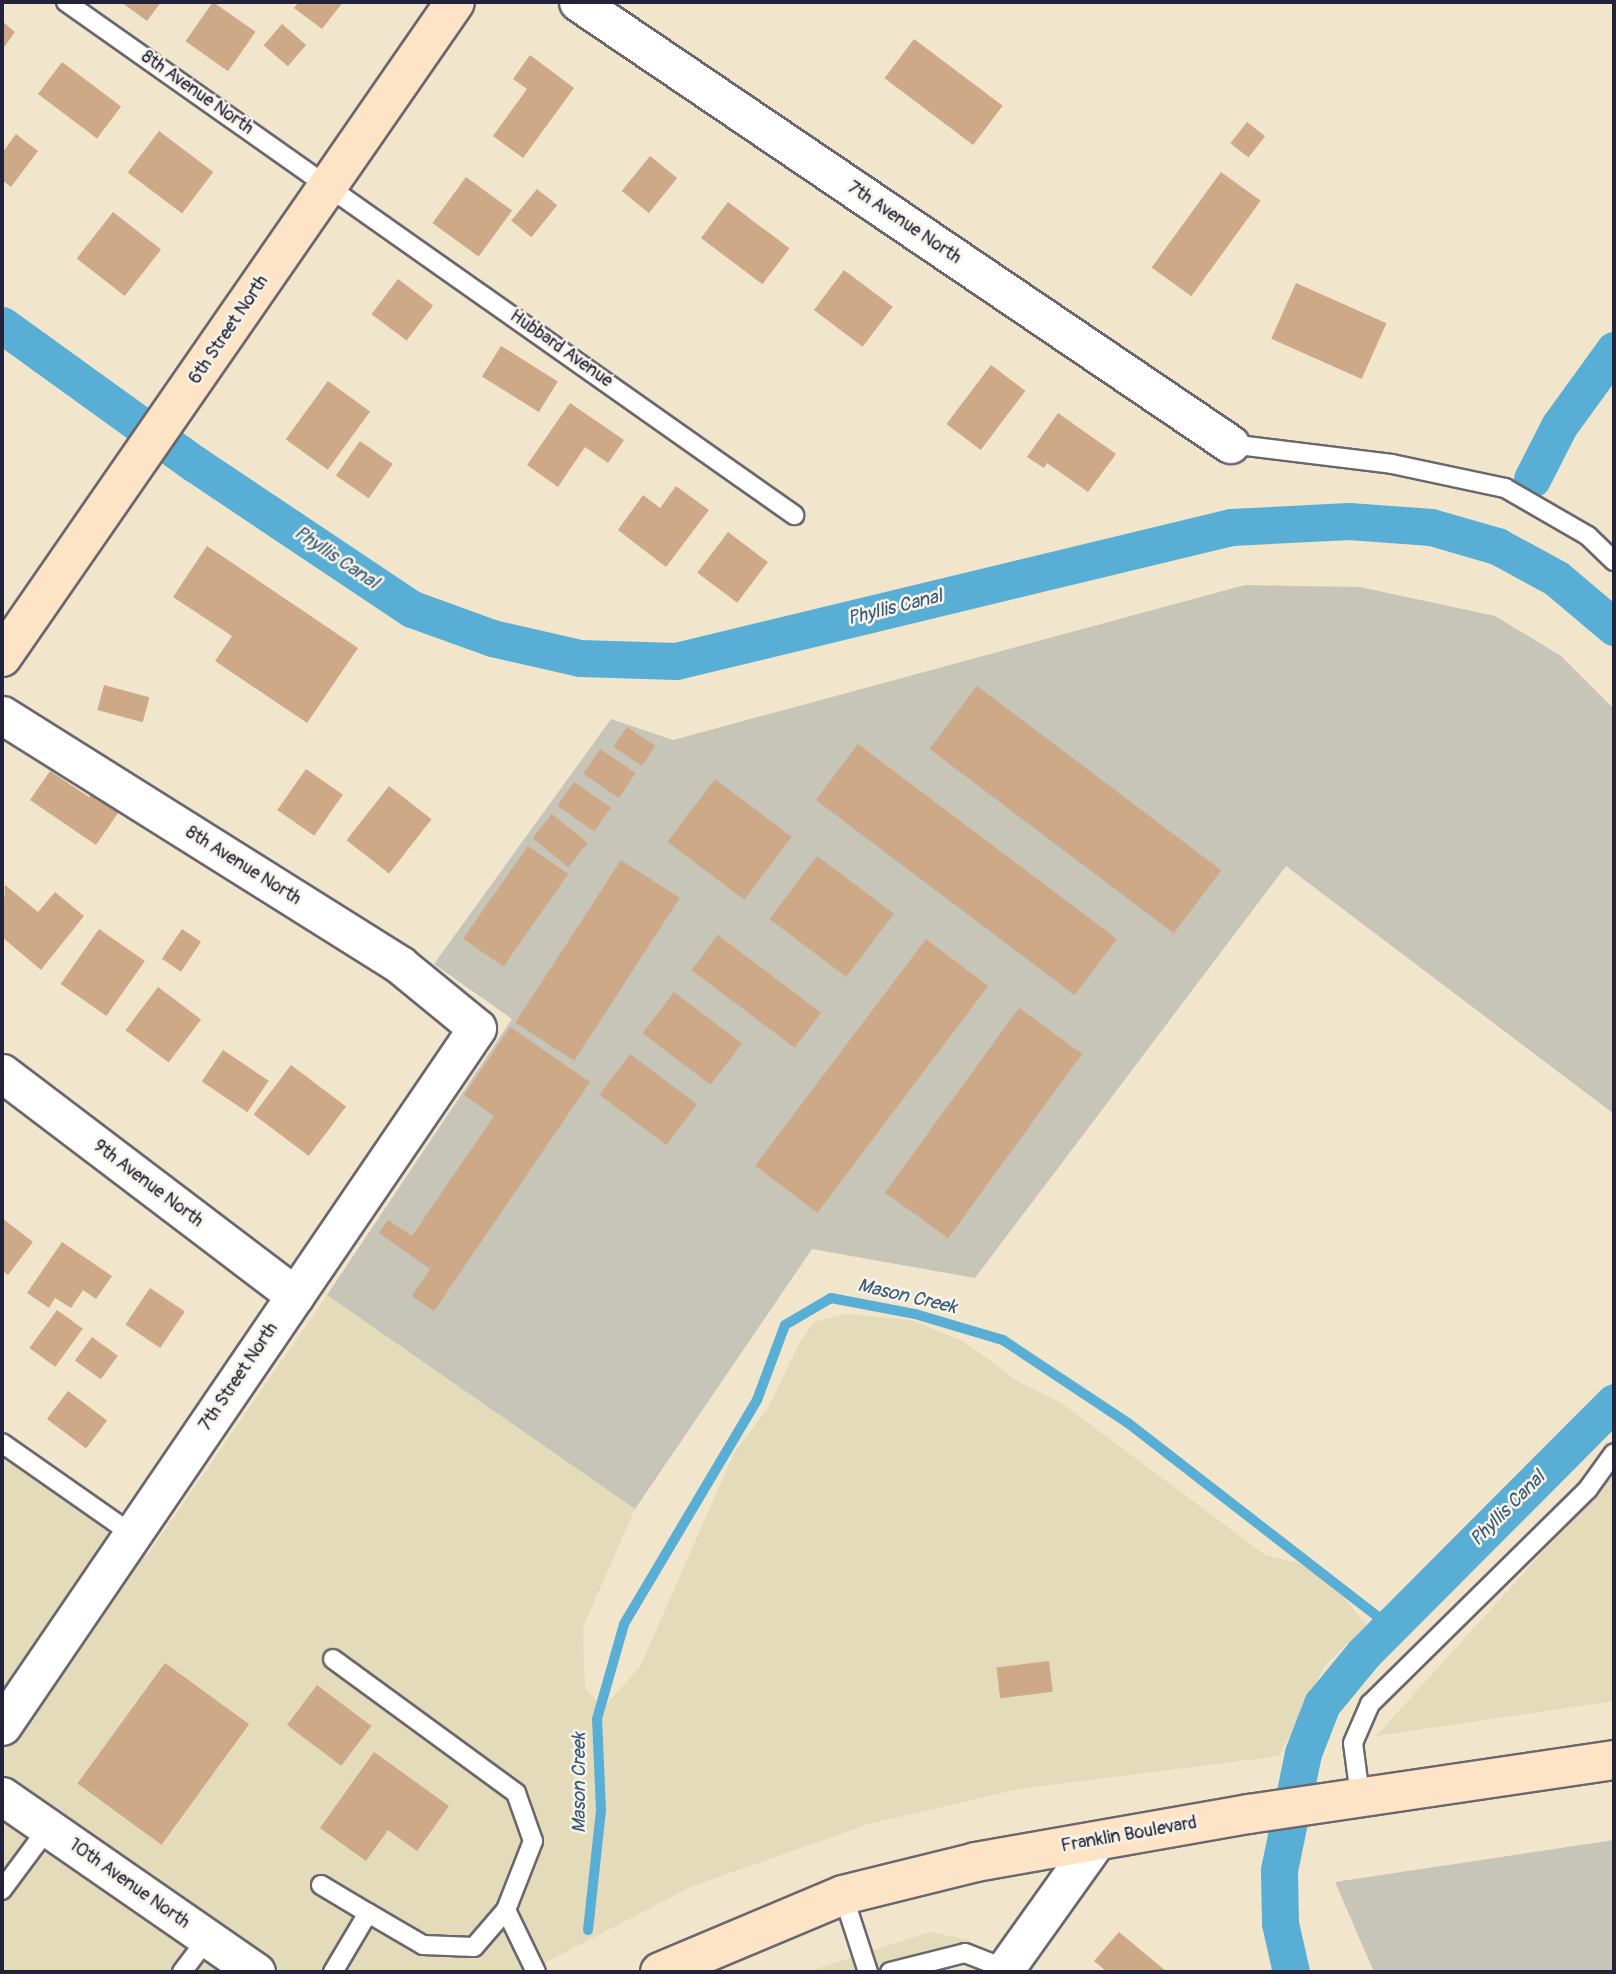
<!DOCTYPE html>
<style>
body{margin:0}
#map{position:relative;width:1616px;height:1974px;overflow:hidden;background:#f1e6cc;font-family:Pangolin,sans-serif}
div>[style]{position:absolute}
.built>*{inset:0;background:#e4dbba}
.industrial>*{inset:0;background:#c6c5b8}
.stream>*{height:10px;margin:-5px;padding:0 5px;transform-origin:5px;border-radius:5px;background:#59aed5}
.canal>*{height:37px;margin:-18.5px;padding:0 18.5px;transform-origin:18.5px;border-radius:18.5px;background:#59aed5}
.building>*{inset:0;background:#cda987;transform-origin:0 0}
.roads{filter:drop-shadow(2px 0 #6a676e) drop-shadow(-2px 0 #6a676e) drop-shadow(0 2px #6a676e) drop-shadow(0 -2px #6a676e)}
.lane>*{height:18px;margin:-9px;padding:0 9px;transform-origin:9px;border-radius:9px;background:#fff}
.street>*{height:37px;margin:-18.5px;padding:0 18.5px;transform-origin:18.5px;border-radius:18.5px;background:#fff}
.secondary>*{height:38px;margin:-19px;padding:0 19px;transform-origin:19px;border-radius:19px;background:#fee4c6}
span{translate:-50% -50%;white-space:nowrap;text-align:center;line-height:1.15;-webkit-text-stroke:5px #f7f3e8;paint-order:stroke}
.street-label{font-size:18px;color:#22223b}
.water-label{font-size:19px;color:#385a79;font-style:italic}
.frame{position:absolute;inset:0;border:4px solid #22223b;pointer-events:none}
</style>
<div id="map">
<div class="built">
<div style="clip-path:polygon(327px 1295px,635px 1509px,583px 1627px,585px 1688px,603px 1707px,640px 1667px,734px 1453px,768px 1408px,799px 1344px,814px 1322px,846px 1314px,911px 1320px,963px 1341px,1019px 1382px,1063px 1404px,1265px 1555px,1318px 1568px,1367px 1625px,1325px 1665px,1279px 1756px,1019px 1789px,869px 1824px,693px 1886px,527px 1972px,2px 1972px,2px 1454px,147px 1556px)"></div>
<div style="clip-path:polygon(1614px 1466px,1614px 1701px,1376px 1736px,1589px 1501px)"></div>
<div style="clip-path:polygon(930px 1932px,970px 1940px,948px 1972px,806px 1972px)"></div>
</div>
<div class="industrial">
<div style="clip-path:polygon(1245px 585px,1360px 587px,1495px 616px,1561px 656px,1614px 709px,1614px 1114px,1286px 866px,975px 1278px,812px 1249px,635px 1509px,327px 1295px,512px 1019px,434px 964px,611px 719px,673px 740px)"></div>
<div style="clip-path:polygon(1614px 1840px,1614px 1972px,1374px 1972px,1335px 1882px)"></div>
</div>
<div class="stream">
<div style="left:588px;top:1930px;width:121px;rotate:-83.8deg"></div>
<div style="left:601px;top:1810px;width:91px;rotate:-92.5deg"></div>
<div style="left:597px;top:1719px;width:99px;rotate:-74.1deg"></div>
<div style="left:624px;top:1624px;width:261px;rotate:-59.3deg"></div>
<div style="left:757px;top:1400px;width:80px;rotate:-69.5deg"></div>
<div style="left:785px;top:1325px;width:53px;rotate:-30.4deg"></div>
<div style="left:831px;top:1298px;width:86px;rotate:10.8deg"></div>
<div style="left:915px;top:1314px;width:92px;rotate:16.5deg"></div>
<div style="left:1003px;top:1340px;width:150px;rotate:33.6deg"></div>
<div style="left:1128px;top:1423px;width:315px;rotate:37.8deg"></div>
</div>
<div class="canal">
<div style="left:2px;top:325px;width:238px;rotate:35.8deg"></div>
<div style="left:195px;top:464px;width:261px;rotate:33.8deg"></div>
<div style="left:412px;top:609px;width:85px;rotate:19.9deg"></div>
<div style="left:492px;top:638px;width:90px;rotate:12.8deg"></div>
<div style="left:580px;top:658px;width:96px;rotate:1.8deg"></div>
<div style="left:676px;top:661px;width:571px;rotate:-13.57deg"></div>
<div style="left:1231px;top:527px;width:118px;rotate:-2.9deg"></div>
<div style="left:1349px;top:521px;width:82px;rotate:4.2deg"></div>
<div style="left:1431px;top:527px;width:69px;rotate:16.1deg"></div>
<div style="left:1497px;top:546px;width:67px;rotate:28.5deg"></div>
<div style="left:1556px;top:578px;width:76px;rotate:40.2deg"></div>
<div style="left:1532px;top:479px;width:59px;rotate:-63deg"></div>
<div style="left:1559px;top:426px;width:94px;rotate:-54.1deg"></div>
<div style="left:1291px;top:1972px;width:50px;rotate:-102.7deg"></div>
<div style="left:1280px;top:1923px;width:53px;rotate:-91.1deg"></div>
<div style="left:1279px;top:1870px;width:119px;rotate:-78.4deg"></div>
<div style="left:1303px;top:1753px;width:53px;rotate:-68.8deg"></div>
<div style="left:1322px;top:1704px;width:66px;rotate:-50.5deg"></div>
<div style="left:1364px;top:1653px;width:354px;rotate:-45.1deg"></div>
</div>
<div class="building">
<div style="clip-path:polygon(121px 2px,161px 2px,147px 21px)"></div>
<div style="left:213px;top:2px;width:52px;height:48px;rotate:35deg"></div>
<div style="clip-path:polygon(299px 2px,343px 2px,322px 29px,294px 8px)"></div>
<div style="clip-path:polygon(2px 21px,15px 32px,2px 50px)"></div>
<div style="left:282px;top:24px;width:32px;height:28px;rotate:41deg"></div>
<div style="left:914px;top:39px;width:111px;height:49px;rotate:37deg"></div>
<div style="clip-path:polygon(530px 55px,574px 88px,523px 158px,493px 136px,527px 89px,513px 79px)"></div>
<div style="left:62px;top:62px;width:74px;height:40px;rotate:37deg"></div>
<div style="left:1247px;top:122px;width:23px;height:27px;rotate:38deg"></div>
<div style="left:159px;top:131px;width:68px;height:52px;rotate:37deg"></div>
<div style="clip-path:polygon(16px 134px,38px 151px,11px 187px,2px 180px,2px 153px)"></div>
<div style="left:650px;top:156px;width:35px;height:45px;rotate:39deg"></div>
<div style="left:1221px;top:172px;width:49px;height:118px;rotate:36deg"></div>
<div style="left:466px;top:177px;width:57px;height:57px;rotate:36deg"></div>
<div style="left:537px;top:189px;width:26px;height:41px;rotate:39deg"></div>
<div style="left:728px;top:202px;width:77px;height:45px;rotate:37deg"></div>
<div style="left:113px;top:212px;width:61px;height:59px;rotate:38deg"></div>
<div style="left:844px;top:270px;width:61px;height:50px;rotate:37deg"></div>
<div style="left:398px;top:279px;width:44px;height:44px;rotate:37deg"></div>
<div style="left:1296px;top:283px;width:99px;height:61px;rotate:24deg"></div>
<div style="left:501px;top:346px;width:67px;height:36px;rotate:32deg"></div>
<div style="left:991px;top:365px;width:43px;height:74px;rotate:37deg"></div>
<div style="left:328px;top:381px;width:52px;height:72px;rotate:36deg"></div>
<div style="clip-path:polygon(570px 403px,624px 440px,608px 463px,585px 447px,558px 487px,527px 465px)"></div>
<div style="clip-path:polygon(1058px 413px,1116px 454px,1088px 492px,1047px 463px,1044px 468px,1027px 457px)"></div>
<div style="left:360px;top:441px;width:40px;height:42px;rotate:35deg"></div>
<div style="clip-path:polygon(676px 486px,709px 510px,666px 567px,618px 530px,643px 495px,660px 508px)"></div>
<div style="left:728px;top:532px;width:50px;height:51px;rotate:37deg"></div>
<div style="clip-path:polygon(207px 546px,358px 648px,307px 723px,215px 661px,232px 636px,173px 597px)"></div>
<div style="left:104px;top:685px;width:47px;height:26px;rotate:15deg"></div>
<div style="left:977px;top:686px;width:306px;height:79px;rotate:37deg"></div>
<div style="left:627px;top:727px;width:34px;height:24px;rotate:34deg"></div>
<div style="left:858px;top:744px;width:324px;height:70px;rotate:37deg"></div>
<div style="left:600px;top:749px;width:43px;height:30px;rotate:34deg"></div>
<div style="left:306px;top:769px;width:45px;height:50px;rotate:35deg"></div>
<div style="clip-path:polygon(50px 771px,89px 797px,95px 788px,123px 806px,96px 845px,30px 800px)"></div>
<div style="left:715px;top:779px;width:96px;height:79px;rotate:37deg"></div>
<div style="left:574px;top:782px;width:45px;height:29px;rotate:35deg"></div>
<div style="left:389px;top:786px;width:54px;height:69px;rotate:38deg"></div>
<div style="left:552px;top:814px;width:46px;height:31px;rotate:39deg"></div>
<div style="left:528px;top:846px;width:49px;height:113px;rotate:35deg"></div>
<div style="left:817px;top:856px;width:96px;height:79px;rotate:37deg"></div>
<div style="left:621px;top:860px;width:70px;height:194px;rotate:33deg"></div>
<div style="clip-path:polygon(5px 885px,38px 912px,55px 892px,84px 916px,41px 970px,2px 937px)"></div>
<div style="left:99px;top:929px;width:56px;height:67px;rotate:35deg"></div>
<div style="left:182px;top:929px;width:23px;height:36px;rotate:34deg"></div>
<div style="left:718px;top:935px;width:129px;height:44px;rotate:37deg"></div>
<div style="left:926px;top:939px;width:78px;height:284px;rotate:37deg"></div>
<div style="left:158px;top:987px;width:54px;height:54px;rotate:37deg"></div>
<div style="left:674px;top:992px;width:85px;height:52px;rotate:37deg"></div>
<div style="left:1019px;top:1008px;width:78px;height:228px;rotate:36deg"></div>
<div style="clip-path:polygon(510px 1027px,590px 1082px,434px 1311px,412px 1296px,430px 1269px,379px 1233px,388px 1220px,412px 1236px,494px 1116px,464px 1095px)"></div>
<div style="left:223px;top:1050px;width:55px;height:38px;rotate:34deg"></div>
<div style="left:630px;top:1054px;width:84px;height:51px;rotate:37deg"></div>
<div style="left:291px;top:1065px;width:69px;height:62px;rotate:37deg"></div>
<div style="clip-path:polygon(2px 1218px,33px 1242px,8px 1275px,2px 1270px)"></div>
<div style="clip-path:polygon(62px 1242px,112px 1276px,96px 1299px,83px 1290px,71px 1308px,55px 1298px,49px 1308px,27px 1293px)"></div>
<div style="left:150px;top:1288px;width:42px;height:44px;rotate:34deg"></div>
<div style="left:57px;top:1310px;width:32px;height:47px;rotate:36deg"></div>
<div style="left:92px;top:1337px;width:32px;height:29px;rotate:36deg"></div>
<div style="left:68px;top:1391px;width:49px;height:35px;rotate:37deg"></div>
<div style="left:1049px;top:1661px;width:31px;height:53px;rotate:83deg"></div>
<div style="left:165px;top:1663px;width:104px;height:149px;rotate:36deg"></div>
<div style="left:317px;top:1685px;width:68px;height:50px;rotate:37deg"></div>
<div style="clip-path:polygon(374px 1752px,449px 1806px,417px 1851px,388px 1830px,366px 1861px,320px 1828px)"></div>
<div style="clip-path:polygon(1119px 1932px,1167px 1972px,1107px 1972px,1094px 1961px)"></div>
</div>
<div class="roads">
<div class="lane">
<div style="left:66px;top:2px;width:891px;rotate:35.17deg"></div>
<div style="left:1230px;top:444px;width:163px;rotate:7deg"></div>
<div style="left:1392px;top:464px;width:116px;rotate:12deg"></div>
<div style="left:1505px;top:488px;width:96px;rotate:30deg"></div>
<div style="left:1588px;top:536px;width:36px;rotate:44deg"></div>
<div style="left:2px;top:1443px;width:159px;rotate:35deg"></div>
<div style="left:333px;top:1659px;width:227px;rotate:36.2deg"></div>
<div style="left:516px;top:1793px;width:51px;rotate:70.5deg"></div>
<div style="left:533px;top:1841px;width:74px;rotate:111.4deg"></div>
<div style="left:506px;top:1910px;width:49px;rotate:130.9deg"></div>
<div style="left:474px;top:1947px;width:51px;rotate:-177.8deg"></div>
<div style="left:423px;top:1945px;width:64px;rotate:-149.8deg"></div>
<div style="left:368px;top:1913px;width:69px;rotate:120.7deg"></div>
<div style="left:1360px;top:1796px;width:53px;rotate:-97.5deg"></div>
<div style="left:1353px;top:1743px;width:43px;rotate:-66.4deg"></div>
<div style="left:1370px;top:1704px;width:306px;rotate:-44.6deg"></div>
<div style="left:1588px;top:1489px;width:44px;rotate:-54.2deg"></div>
<div style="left:321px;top:1885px;width:55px;rotate:30.8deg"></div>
<div style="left:2px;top:1890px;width:77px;rotate:-53.4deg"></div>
<div style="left:843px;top:1895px;width:81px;rotate:72deg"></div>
<div style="left:506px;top:1910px;width:69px;rotate:64.2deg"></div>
<div style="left:182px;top:1972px;width:41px;rotate:-52.9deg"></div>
<div style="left:890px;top:1972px;width:77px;rotate:-14.2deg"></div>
<div style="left:965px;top:1953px;width:44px;rotate:21.3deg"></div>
</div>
<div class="street">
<div style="left:578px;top:2px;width:788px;rotate:34.13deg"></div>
<div style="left:2px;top:715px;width:470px;rotate:32.1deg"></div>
<div style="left:400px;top:965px;width:99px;rotate:39.3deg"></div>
<div style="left:477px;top:1028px;width:844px;rotate:124.24deg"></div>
<div style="left:2px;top:1073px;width:368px;rotate:37.2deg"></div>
<div style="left:2px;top:1796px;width:309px;rotate:34.7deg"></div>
<div style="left:1003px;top:1972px;width:162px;rotate:-54.5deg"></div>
</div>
<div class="secondary">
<div style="left:2px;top:657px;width:796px;rotate:-55.33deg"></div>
<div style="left:660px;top:1972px;width:199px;rotate:-22.8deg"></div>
<div style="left:843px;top:1895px;width:137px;rotate:-13.9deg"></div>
<div style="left:976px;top:1862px;width:277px;rotate:-10deg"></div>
<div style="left:1249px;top:1814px;width:369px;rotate:-8.4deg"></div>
</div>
</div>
<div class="street-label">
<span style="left:197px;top:93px;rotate:35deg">8th Avenue North</span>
<span style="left:904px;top:223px;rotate:34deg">7th Avenue North</span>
<span style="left:229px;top:330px;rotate:-56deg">6th Street North</span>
<span style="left:561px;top:349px;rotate:35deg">Hubbard Avenue</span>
<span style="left:243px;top:866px;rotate:32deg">8th Avenue North</span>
<span style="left:148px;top:1184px;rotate:37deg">9th Avenue North</span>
<span style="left:239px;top:1377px;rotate:-56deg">7th Street North</span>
<span style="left:1129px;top:1835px;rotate:-10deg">Franklin Boulevard</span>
<span style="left:129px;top:1884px;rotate:35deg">10th Avenue North</span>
</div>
<div class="water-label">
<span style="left:336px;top:558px;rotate:34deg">Phyllis Canal</span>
<span style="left:895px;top:608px;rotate:-14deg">Phyllis Canal</span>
<span style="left:907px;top:1297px;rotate:13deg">Mason Creek</span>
<span style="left:1508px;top:1509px;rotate:-45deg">Phyllis Canal</span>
<span style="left:580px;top:1783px;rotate:-90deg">Mason Creek</span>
</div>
<div class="frame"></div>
</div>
